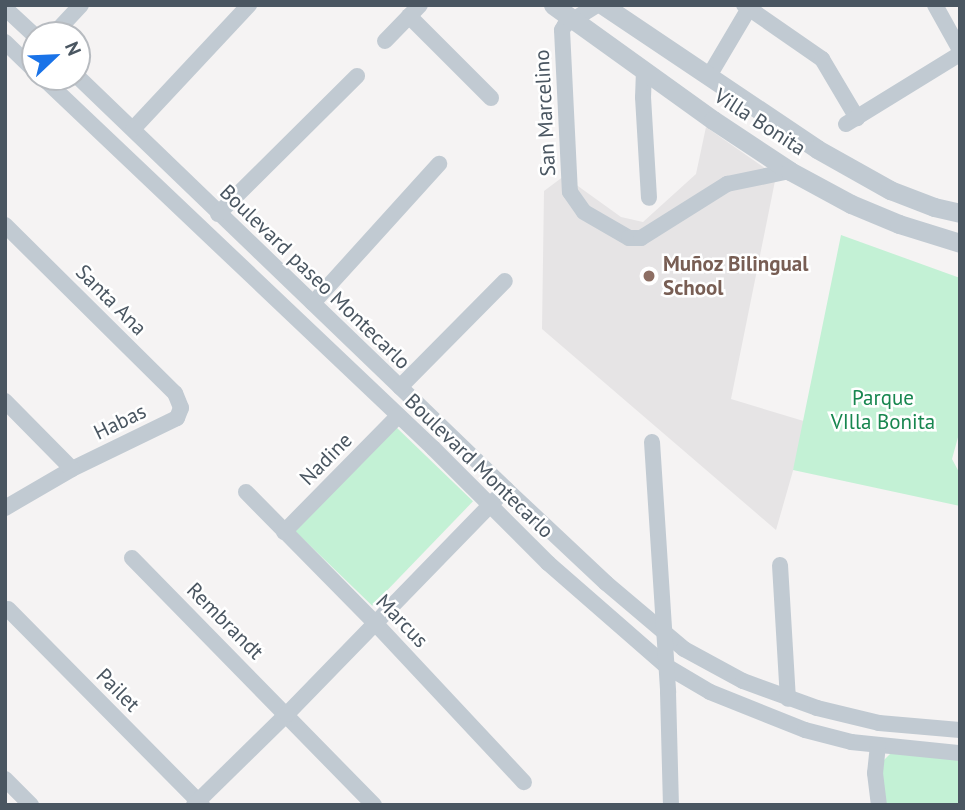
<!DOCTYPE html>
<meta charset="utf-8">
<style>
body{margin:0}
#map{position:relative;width:965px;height:810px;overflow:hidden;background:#f5f3f3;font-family:"PT Sans",sans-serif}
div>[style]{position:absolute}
.education>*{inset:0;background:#e6e4e5}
.green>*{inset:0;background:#c3f1d5;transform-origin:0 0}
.minor>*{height:16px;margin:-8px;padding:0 8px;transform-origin:8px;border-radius:8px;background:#c1cad2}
.tertiary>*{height:19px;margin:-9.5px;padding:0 9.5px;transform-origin:9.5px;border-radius:9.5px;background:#c1cad2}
.dots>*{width:19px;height:19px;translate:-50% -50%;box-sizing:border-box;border:4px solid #fff;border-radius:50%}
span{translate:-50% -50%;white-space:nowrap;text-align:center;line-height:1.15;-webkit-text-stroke:5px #fff;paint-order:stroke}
.street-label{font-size:21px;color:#4a5661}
.education-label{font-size:21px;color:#785e54;font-weight:700}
.left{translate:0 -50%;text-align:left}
.park-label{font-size:21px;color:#17864f}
.frame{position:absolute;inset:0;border:7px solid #4a5661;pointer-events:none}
.north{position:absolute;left:21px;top:21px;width:70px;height:70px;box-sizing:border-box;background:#fff;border:2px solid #b7bbc0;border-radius:50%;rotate:67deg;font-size:19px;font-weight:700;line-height:28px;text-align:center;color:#4a5661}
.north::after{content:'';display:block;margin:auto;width:24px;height:32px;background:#1a73e8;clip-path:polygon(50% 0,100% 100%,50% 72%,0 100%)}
</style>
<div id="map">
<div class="education">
<div style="clip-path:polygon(706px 127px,776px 176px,731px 399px,807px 422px,776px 530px,542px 329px,544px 191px,564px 176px,621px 217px,643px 222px,696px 174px)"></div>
</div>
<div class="green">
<div style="clip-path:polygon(841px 235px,960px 278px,960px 430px,952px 459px,960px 474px,960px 506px,793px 470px)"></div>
<div style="left:396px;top:427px;width:107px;height:145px;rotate:44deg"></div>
<div style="clip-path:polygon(892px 752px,960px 758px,960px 805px,884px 805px,880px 764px)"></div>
</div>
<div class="minor">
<div style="left:597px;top:5px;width:38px;rotate:148deg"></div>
<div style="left:565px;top:25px;width:6px;rotate:121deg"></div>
<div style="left:562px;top:30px;width:162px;rotate:87.2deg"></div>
<div style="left:570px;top:192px;width:24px;rotate:55deg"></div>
<div style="left:584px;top:212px;width:52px;rotate:30deg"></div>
<div style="left:629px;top:238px;width:12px"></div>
<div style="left:641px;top:238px;width:102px;rotate:-32.1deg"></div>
<div style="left:727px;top:184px;width:64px;rotate:-11.7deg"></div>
<div style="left:744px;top:5px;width:95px;rotate:34.7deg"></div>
<div style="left:822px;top:59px;width:69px;rotate:59.3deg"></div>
<div style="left:935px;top:5px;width:51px;rotate:60.9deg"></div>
<div style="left:5px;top:8px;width:41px;rotate:43deg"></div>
<div style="left:409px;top:16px;width:116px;rotate:45deg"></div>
<div style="left:53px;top:35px;width:41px;rotate:-47deg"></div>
<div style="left:385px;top:41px;width:50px;rotate:-45.8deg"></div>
<div style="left:5px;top:42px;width:42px;rotate:44deg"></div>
<div style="left:644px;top:70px;width:27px;rotate:92deg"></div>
<div style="left:643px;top:97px;width:101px;rotate:86.6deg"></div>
<div style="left:77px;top:76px;width:597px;rotate:43.91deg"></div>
<div style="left:507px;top:490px;width:136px;rotate:43.2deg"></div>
<div style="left:606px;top:583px;width:102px;rotate:40.2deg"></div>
<div style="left:684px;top:649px;width:67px;rotate:28.5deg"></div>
<div style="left:743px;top:681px;width:79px;rotate:20deg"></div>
<div style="left:817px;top:708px;width:64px;rotate:13.6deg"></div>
<div style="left:879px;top:723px;width:81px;rotate:4.9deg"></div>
<div style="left:709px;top:76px;width:82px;rotate:-59.4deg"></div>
<div style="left:42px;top:77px;width:539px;rotate:43.5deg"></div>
<div style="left:433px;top:448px;width:163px;rotate:45deg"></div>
<div style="left:548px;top:563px;width:157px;rotate:41.1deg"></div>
<div style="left:666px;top:666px;width:51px;rotate:30.6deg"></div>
<div style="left:710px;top:692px;width:102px;rotate:21.8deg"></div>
<div style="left:805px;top:730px;width:48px;rotate:14.6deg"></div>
<div style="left:851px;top:742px;width:110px;rotate:5.8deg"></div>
<div style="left:846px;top:124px;width:134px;rotate:-31.6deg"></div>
<div style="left:133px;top:129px;width:170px;rotate:-46.9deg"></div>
<div style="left:218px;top:214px;width:196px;rotate:-44.8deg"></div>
<div style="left:5px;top:225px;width:239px;rotate:44.7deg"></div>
<div style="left:175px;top:393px;width:16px;rotate:68deg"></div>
<div style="left:181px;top:408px;width:11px;rotate:112deg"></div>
<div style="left:177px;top:418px;width:117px;rotate:154.1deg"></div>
<div style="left:72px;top:469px;width:78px;rotate:149.8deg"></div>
<div style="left:313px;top:303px;width:188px;rotate:-47.8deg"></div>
<div style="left:400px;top:387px;width:149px;rotate:-45.3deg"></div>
<div style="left:5px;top:401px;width:95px;rotate:45.4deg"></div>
<div style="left:652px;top:442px;width:251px;rotate:86.3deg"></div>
<div style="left:668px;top:692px;width:113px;rotate:88.5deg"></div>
<div style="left:246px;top:492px;width:184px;rotate:45.4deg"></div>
<div style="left:375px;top:623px;width:218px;rotate:46.9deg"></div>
<div style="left:284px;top:532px;width:163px;rotate:-45.5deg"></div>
<div style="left:132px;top:558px;width:346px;rotate:45.6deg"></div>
<div style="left:780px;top:565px;width:134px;rotate:86.6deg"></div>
<div style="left:8px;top:609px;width:276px;rotate:45.3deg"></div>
<div style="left:878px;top:745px;width:28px;rotate:96deg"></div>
<div style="left:875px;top:773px;width:32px;rotate:83deg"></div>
<div style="left:5px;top:779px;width:37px;rotate:45deg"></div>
<div style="left:194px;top:805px;width:130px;rotate:-44.4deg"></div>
<div style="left:287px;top:714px;width:301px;rotate:-45.8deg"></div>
</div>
<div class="tertiary">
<div style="left:553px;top:5px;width:197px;rotate:35.7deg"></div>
<div style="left:713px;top:120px;width:92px;rotate:33.5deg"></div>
<div style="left:790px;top:171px;width:69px;rotate:28.4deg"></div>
<div style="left:851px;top:204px;width:52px;rotate:22.6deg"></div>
<div style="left:899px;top:224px;width:64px;rotate:17.3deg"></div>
<div style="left:603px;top:5px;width:258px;rotate:33.9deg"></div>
<div style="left:817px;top:149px;width:84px;rotate:29.3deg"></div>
<div style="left:890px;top:190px;width:47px;rotate:21.1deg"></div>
<div style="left:934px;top:207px;width:27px;rotate:13deg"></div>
</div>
<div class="dots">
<div style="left:649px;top:276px;background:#8d6e63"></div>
</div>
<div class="street-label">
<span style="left:545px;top:113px;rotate:-93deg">San Marcelino</span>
<span style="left:760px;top:122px;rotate:33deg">Villa Bonita</span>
<span style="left:315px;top:277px;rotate:44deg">Boulevard paseo Montecarlo</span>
<span style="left:111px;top:300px;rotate:45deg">Santa Ana</span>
<span style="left:120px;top:422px;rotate:-26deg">Habas</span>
<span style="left:326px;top:459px;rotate:-45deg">Nadine</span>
<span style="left:479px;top:466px;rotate:44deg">Boulevard Montecarlo</span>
<span style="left:225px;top:621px;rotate:45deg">Rembrandt</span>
<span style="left:402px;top:621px;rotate:46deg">Marcus</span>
<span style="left:118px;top:690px;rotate:45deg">Pailet</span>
</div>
<div class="education-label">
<span class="left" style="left:663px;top:276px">Muñoz Bilingual<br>School</span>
</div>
<div class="park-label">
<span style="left:883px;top:410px">Parque<br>VIlla Bonita</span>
</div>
<div class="frame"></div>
<div class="north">N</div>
</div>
